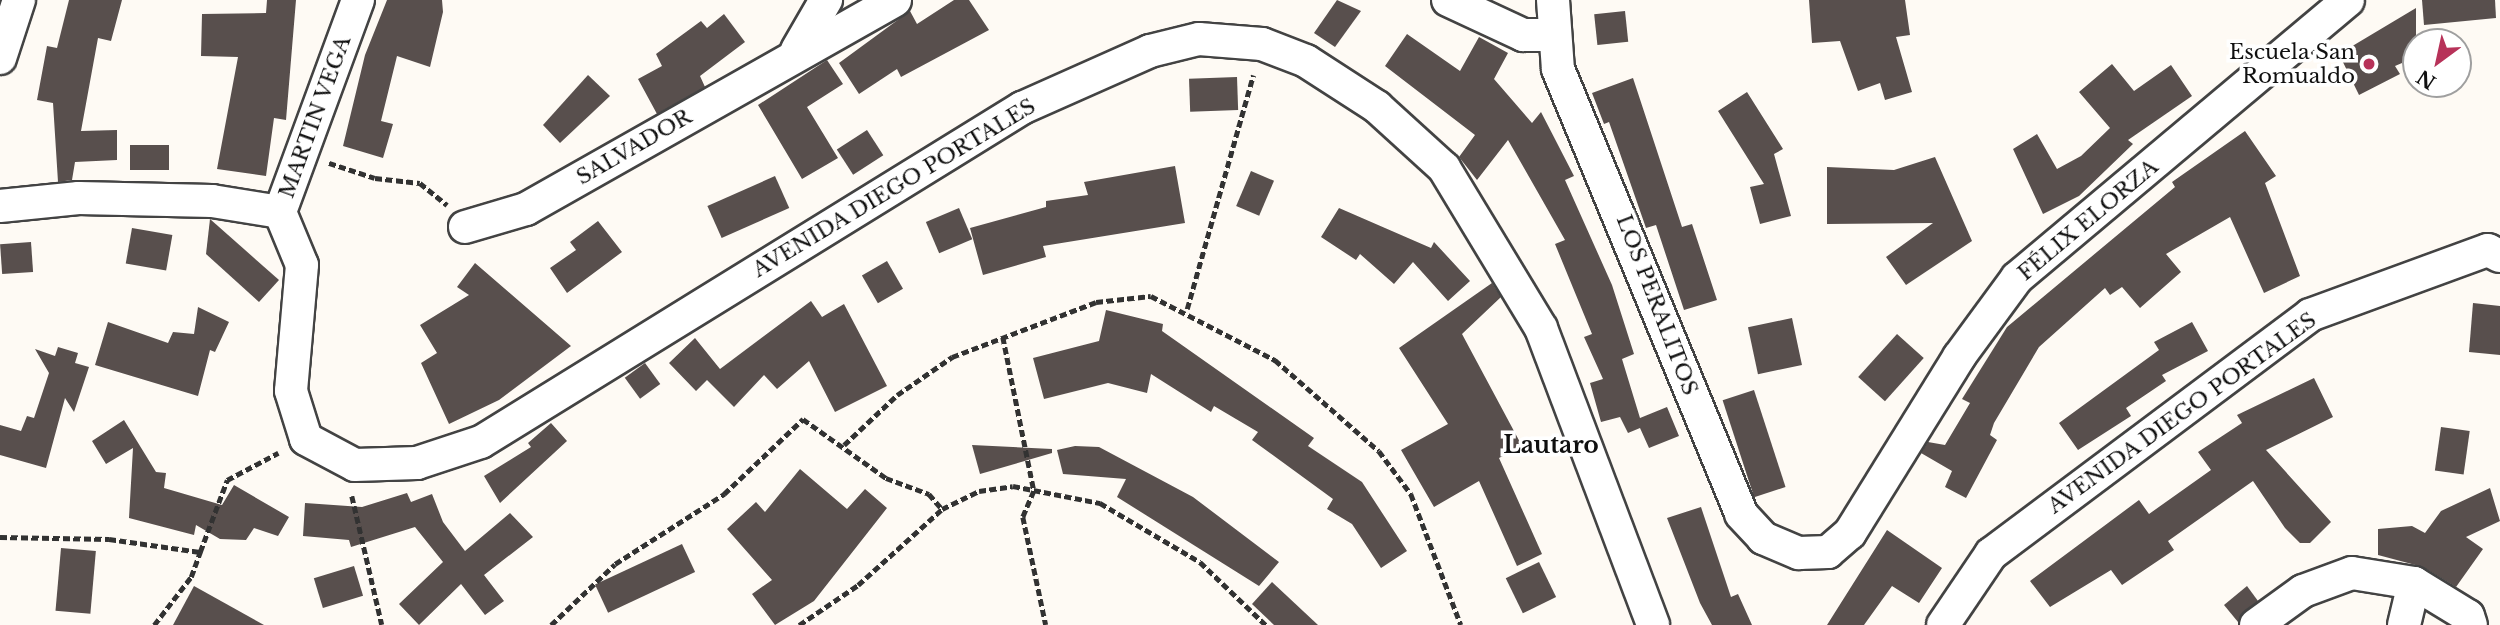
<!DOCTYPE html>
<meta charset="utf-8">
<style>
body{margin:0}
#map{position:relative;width:2500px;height:625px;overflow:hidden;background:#fefaf4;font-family:"Libre Baskerville",serif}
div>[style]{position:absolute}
.building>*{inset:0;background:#584f4d;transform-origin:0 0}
.path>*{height:4.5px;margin-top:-2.25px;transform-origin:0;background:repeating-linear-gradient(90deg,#323232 0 7px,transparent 0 10.5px)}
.roads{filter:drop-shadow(2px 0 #434343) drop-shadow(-2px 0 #434343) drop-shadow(0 2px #434343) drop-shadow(0 -2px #434343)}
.minor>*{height:32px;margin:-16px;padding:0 16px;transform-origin:16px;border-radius:16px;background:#fff}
.dots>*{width:19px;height:19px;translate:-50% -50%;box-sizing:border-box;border:4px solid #fff;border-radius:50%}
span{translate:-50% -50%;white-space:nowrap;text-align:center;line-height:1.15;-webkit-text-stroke:7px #fff;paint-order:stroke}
.poi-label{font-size:21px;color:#101010}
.right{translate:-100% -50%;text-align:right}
.street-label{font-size:21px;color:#101010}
.neighbourhood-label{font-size:23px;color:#101010;font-weight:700}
.north{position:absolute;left:2402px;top:28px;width:70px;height:70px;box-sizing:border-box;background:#fff;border:2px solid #9f9f9f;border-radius:50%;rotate:213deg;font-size:19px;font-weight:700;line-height:28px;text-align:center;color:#101010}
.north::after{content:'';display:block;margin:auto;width:24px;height:32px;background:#b73259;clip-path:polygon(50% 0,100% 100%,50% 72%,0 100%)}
</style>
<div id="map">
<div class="building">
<div style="clip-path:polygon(69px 0,122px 0,111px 41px,98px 38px,81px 131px,117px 130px,117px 160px,75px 162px,72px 180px,58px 182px,53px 103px,37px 100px,47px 46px,57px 48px)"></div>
<div style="clip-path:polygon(267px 0,296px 0,286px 120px,274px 118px,266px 176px,217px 169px,238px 57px,201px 56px,202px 14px,266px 13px)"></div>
<div style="clip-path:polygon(387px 0,442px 0,443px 12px,430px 67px,397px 56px,381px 121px,393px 124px,383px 158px,343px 146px,365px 55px)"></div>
<div style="clip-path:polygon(954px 0,969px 0,989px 30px,901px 77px,897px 69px,859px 94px,839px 63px,910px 11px,917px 24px)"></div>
<div style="clip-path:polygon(1337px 0,1361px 11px,1335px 47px,1314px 33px)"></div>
<div style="clip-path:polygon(1809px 0,1905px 0,1910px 35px,1896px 37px,1912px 92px,1885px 100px,1880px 83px,1858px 91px,1840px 41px,1812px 43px)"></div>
<div style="clip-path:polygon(2422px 0,2495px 0,2496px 18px,2424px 25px)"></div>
<div style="clip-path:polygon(2416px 8px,2416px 57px,2395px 66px,2400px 74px,2359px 95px,2339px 54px)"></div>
<div style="left:1625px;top:11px;width:31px;height:31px;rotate:84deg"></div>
<div style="clip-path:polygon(724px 14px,745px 42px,700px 76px,705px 87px,657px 114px,638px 79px,662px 66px,656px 54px,701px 21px,707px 28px)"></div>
<div style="clip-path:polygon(1407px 34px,1460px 71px,1479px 37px,1508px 53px,1494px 79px,1532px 123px,1541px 112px,1574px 176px,1565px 180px,1612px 285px,1634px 354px,1622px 359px,1640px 418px,1667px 407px,1679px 436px,1649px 448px,1640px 428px,1628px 433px,1620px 417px,1601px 422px,1590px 383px,1603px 379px,1584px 337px,1592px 334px,1555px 244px,1565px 240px,1508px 140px,1477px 180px,1459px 157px,1475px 135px,1385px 66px)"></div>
<div style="clip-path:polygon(827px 60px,843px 84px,807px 107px,838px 158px,802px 179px,758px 105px)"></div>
<div style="clip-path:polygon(2112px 64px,2134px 91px,2171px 65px,2192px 96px,2128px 140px,2133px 144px,2079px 196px,2043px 214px,2013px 149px,2037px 134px,2057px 169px,2081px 156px,2110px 128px,2079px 92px)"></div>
<div style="clip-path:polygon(588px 75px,610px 96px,560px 143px,543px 125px)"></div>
<div style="left:1237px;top:77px;width:33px;height:48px;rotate:88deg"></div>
<div style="clip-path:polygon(1633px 78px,1682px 227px,1692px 224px,1717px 300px,1684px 310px,1656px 225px,1646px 228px,1609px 122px,1604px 124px,1592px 93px)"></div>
<div style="clip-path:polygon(1747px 92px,1783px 149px,1774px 154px,1791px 216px,1760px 224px,1750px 187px,1764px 184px,1718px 111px)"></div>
<div style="left:867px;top:130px;width:30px;height:36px;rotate:57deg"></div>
<div style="clip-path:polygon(2245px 131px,2276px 176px,2265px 183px,2300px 276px,2264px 293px,2230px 217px,2166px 254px,2181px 272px,2140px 308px,2122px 287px,2110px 295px,2105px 288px,2039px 347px,1994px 423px,1990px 435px,1997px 440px,1966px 498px,1945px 487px,1952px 471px,1921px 453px,1928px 442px,1945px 445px,1970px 403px,1962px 399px,2007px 327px,2175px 187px,2172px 182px)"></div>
<div style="left:130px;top:145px;width:39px;height:25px"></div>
<div style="clip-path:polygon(1935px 157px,1972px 241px,1906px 285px,1886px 257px,1933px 223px,1827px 224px,1827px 167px,1894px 170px)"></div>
<div style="clip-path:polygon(1175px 166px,1185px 223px,1043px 246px,1046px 257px,983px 275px,970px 228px,1046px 207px,1046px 201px,1088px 195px,1084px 182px)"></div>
<div style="left:1251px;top:171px;width:25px;height:38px;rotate:23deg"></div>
<div style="left:775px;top:176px;width:35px;height:74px;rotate:66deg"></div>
<div style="left:959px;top:208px;width:34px;height:36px;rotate:67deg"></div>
<div style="clip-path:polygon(1339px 208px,1431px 248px,1434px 242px,1470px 281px,1448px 301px,1413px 262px,1394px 284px,1360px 254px,1356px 260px,1321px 237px)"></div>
<div style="clip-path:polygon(210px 219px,279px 280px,259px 302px,206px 254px)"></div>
<div style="clip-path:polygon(598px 221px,622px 252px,567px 293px,550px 268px,576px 250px,570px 242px)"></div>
<div style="left:132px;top:228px;width:41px;height:36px;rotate:10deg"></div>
<div style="left:31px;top:242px;width:30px;height:31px;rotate:86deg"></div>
<div style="left:887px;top:261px;width:32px;height:29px;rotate:60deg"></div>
<div style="clip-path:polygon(475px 263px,571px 346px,499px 400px,449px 424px,421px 363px,437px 353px,420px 325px,469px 295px,457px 287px)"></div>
<div style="clip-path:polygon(1492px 283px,1501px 297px,1462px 334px,1522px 446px,1499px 458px,1542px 554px,1517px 566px,1479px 481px,1434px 507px,1401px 450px,1448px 424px,1399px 348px)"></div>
<div style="clip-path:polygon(811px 301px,822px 317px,844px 304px,887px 386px,835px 412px,809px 361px,777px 389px,764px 375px,734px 407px,707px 380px,696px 391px,669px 363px,695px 338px,720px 369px)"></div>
<div style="clip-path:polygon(2473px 303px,2500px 306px,2500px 355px,2469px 352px)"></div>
<div style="clip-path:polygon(198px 307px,229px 322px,215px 352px,210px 350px,198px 396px,95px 365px,108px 322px,168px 343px,173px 332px,194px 334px)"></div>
<div style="clip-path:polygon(1106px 310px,1163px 324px,1162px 331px,1314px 438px,1308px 446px,1362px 482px,1407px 551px,1381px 568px,1352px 524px,1327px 509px,1333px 499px,1252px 440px,1258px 432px,1214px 406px,1211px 412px,1151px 374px,1147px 393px,1108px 383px,1044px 399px,1033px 358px,1099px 341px)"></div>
<div style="left:1792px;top:318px;width:48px;height:45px;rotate:78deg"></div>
<div style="clip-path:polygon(2192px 322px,2208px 351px,2162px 375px,2166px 381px,2126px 408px,2131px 416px,2078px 450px,2059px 423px,2159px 350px,2154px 342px)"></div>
<div style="left:1897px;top:334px;width:36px;height:58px;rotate:42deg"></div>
<div style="clip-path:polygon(58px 347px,78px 353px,75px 363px,89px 367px,74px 412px,65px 398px,46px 468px,0 455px,0 425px,21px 431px,27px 416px,34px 418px,49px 373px,35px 349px,55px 356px)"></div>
<div style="left:645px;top:363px;width:26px;height:25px;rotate:54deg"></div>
<div style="clip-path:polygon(2314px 378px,2333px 417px,2266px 450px,2331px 522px,2310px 543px,2300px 543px,2285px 528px,2253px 481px,2168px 541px,2174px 550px,2122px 585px,2111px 570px,2050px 607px,2030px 581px,2139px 500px,2149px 514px,2211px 470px,2198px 452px,2242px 423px,2237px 415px)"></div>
<div style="left:1754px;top:390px;width:102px;height:33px;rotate:72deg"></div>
<div style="clip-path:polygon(124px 420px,156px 472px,166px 473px,164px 488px,222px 505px,234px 485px,289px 517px,278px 536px,254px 528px,246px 540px,220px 539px,196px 525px,194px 535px,129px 518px,133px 448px,106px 464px,92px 441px)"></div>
<div style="clip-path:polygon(551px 423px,567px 441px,500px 503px,484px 476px,531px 447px,528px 443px)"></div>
<div style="left:2441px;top:427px;width:29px;height:44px;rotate:8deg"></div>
<div style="clip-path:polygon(972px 445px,1052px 449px,1052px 453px,980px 474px)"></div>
<div style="clip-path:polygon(1075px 446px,1099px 447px,1193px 497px,1279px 562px,1259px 586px,1117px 497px,1126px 479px,1063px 474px,1057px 450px)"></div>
<div style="clip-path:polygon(800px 469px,847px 509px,865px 489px,887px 508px,814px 601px,775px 625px,752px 594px,772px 580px,727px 529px,756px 502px,765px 512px)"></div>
<div style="clip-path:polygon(2490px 488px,2500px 521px,2466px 537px,2483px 549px,2456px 587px,2423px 567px,2378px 555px,2378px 529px,2412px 526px,2425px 533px,2441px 511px)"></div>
<div style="clip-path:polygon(407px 493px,411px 502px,432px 494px,443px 522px,465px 551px,510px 513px,533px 537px,484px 575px,504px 601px,485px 615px,461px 584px,419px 625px,399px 604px,443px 562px,415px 527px,351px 547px,349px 540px,303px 536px,305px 503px,362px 507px)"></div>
<div style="clip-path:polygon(1701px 507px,1731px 597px,1738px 594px,1752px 625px,1712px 625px,1700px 603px,1667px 518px)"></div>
<div style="clip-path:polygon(1887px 530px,1942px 568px,1919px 603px,1892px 586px,1864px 625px,1827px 625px)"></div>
<div style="left:682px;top:544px;width:31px;height:96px;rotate:65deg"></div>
<div style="left:61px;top:548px;width:35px;height:63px;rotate:5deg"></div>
<div style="left:1539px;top:562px;width:39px;height:37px;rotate:64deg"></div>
<div style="left:354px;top:566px;width:31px;height:42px;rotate:73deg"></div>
<div style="clip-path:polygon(1272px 582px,1318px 625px,1274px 625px,1252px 604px)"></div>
<div style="clip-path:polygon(194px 586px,264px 625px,173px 625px)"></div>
<div style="clip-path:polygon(2247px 586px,2258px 601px,2238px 622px,2224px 605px)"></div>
</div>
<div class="path">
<div style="left:329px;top:163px;width:48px;rotate:18.1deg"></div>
<div style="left:375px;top:178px;width:45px;rotate:6.3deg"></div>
<div style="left:420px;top:183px;width:35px;rotate:39deg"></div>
<div style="left:1187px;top:309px;width:243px;rotate:-74.2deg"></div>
<div style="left:1003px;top:337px;width:157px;rotate:78.6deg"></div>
<div style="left:1034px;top:491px;width:28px;rotate:113deg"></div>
<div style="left:1023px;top:517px;width:110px;rotate:78deg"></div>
<div style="left:844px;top:445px;width:73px;rotate:-43.3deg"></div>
<div style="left:897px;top:395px;width:67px;rotate:-34.6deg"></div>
<div style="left:952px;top:357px;width:154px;rotate:-20.9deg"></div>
<div style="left:1096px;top:302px;width:55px;rotate:-6.2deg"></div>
<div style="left:1151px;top:296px;width:140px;rotate:27.3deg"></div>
<div style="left:1275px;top:360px;width:138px;rotate:41.2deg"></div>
<div style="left:1379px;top:451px;width:54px;rotate:53.3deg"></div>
<div style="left:1411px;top:494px;width:140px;rotate:69.1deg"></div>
<div style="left:352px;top:496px;width:132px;rotate:76.9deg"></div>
<div style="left:0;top:537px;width:109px;rotate:1.1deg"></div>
<div style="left:109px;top:539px;width:92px;rotate:8.1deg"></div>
<div style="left:200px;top:552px;width:77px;rotate:-69.4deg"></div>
<div style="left:227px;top:480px;width:58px;rotate:-27.9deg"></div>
<div style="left:154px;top:625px;width:61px;rotate:-52.4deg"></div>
<div style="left:191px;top:577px;width:27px;rotate:-70deg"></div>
<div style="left:551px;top:625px;width:88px;rotate:-43.6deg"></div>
<div style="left:615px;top:564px;width:130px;rotate:-32.7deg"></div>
<div style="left:724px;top:494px;width:109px;rotate:-43.5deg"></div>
<div style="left:803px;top:419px;width:102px;rotate:35.4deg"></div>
<div style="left:886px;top:478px;width:46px;rotate:20.4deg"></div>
<div style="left:929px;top:494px;width:20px;rotate:49deg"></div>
<div style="left:799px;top:625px;width:71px;rotate:-34.1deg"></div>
<div style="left:858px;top:585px;width:113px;rotate:-42.1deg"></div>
<div style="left:942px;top:509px;width:41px;rotate:-25.9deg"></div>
<div style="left:979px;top:491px;width:34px;rotate:-8deg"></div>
<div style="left:1013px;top:486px;width:89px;rotate:11.1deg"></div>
<div style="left:1100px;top:503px;width:116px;rotate:30.5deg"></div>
<div style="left:1200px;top:562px;width:91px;rotate:43.7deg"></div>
</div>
<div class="roads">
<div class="minor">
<div style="left:358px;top:0;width:226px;rotate:110.2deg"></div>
<div style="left:280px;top:212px;width:57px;rotate:67.5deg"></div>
<div style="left:302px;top:265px;width:126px;rotate:95deg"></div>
<div style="left:291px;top:391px;width:50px;rotate:72.6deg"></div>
<div style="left:306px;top:439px;width:55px;rotate:28deg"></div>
<div style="left:355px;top:465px;width:62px;rotate:-1.8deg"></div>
<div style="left:417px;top:463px;width:67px;rotate:-18.2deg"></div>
<div style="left:481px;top:442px;width:636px;rotate:-31.69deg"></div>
<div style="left:1022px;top:108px;width:140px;rotate:-24deg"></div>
<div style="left:1150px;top:51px;width:50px;rotate:-13.8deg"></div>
<div style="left:1199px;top:39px;width:63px;rotate:4.5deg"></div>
<div style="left:1262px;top:44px;width:47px;rotate:21.1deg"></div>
<div style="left:1306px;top:61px;width:85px;rotate:32.9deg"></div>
<div style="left:1377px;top:107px;width:91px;rotate:42.3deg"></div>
<div style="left:1444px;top:168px;width:187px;rotate:58.8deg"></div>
<div style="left:1541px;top:328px;width:317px;rotate:69.3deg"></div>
<div style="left:1448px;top:0;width:83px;rotate:25deg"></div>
<div style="left:1523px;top:35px;width:28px"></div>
<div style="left:1553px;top:0;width:69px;rotate:85.9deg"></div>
<div style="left:1558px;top:69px;width:481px;rotate:67.6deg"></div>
<div style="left:1741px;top:514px;width:33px;rotate:47deg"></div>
<div style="left:1763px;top:538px;width:39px;rotate:23deg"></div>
<div style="left:1799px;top:553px;width:29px;rotate:-2deg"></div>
<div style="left:1828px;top:552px;width:29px;rotate:-41deg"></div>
<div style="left:1850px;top:533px;width:207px;rotate:-58.2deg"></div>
<div style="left:1959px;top:357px;width:98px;rotate:-53.7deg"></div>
<div style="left:2017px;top:278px;width:432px;rotate:-40deg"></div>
<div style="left:797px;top:50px;width:58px;rotate:-59.9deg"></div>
<div style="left:0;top:58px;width:61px;rotate:-71.9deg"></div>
<div style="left:0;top:206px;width:79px;rotate:-5.8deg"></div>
<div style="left:79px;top:198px;width:133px;rotate:1.3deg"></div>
<div style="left:212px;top:201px;width:69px;rotate:9.2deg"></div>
<div style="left:465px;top:227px;width:64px;rotate:-16.4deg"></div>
<div style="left:526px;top:209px;width:424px;rotate:-29.5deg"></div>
<div style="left:1943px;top:625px;width:86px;rotate:-55.9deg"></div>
<div style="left:1991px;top:554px;width:399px;rotate:-36.8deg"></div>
<div style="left:2310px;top:315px;width:189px;rotate:-20.1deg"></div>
<div style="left:2488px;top:250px;width:13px;rotate:27deg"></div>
<div style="left:2256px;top:625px;width:58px;rotate:-35.9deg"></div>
<div style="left:2303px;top:591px;width:52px;rotate:-20.2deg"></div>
<div style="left:2352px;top:573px;width:63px;rotate:9.2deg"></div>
<div style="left:2414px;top:583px;width:63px;rotate:31.4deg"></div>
<div style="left:2468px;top:616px;width:9px;rotate:72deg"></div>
<div style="left:2404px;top:625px;width:43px;rotate:-76.6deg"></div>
</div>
</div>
<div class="dots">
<div style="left:2369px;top:64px;background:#b73259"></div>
</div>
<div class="poi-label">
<span class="right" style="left:2355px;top:64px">Escuela San<br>Romualdo</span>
</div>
<div class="street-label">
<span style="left:315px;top:117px;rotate:-70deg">MARTIN VEGA</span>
<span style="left:634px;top:147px;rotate:-30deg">SALVADOR</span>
<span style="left:894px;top:188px;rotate:-31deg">AVENIDA DIEGO PORTALES</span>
<span style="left:2088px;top:220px;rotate:-40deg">FÉLIX ELORZA</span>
<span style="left:1657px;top:305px;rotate:69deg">LOS PERALITOS</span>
<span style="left:2182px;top:413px;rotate:-36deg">AVENIDA DIEGO PORTALES</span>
</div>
<div class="neighbourhood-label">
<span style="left:1551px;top:445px">Lautaro</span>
</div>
<div class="north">N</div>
</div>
